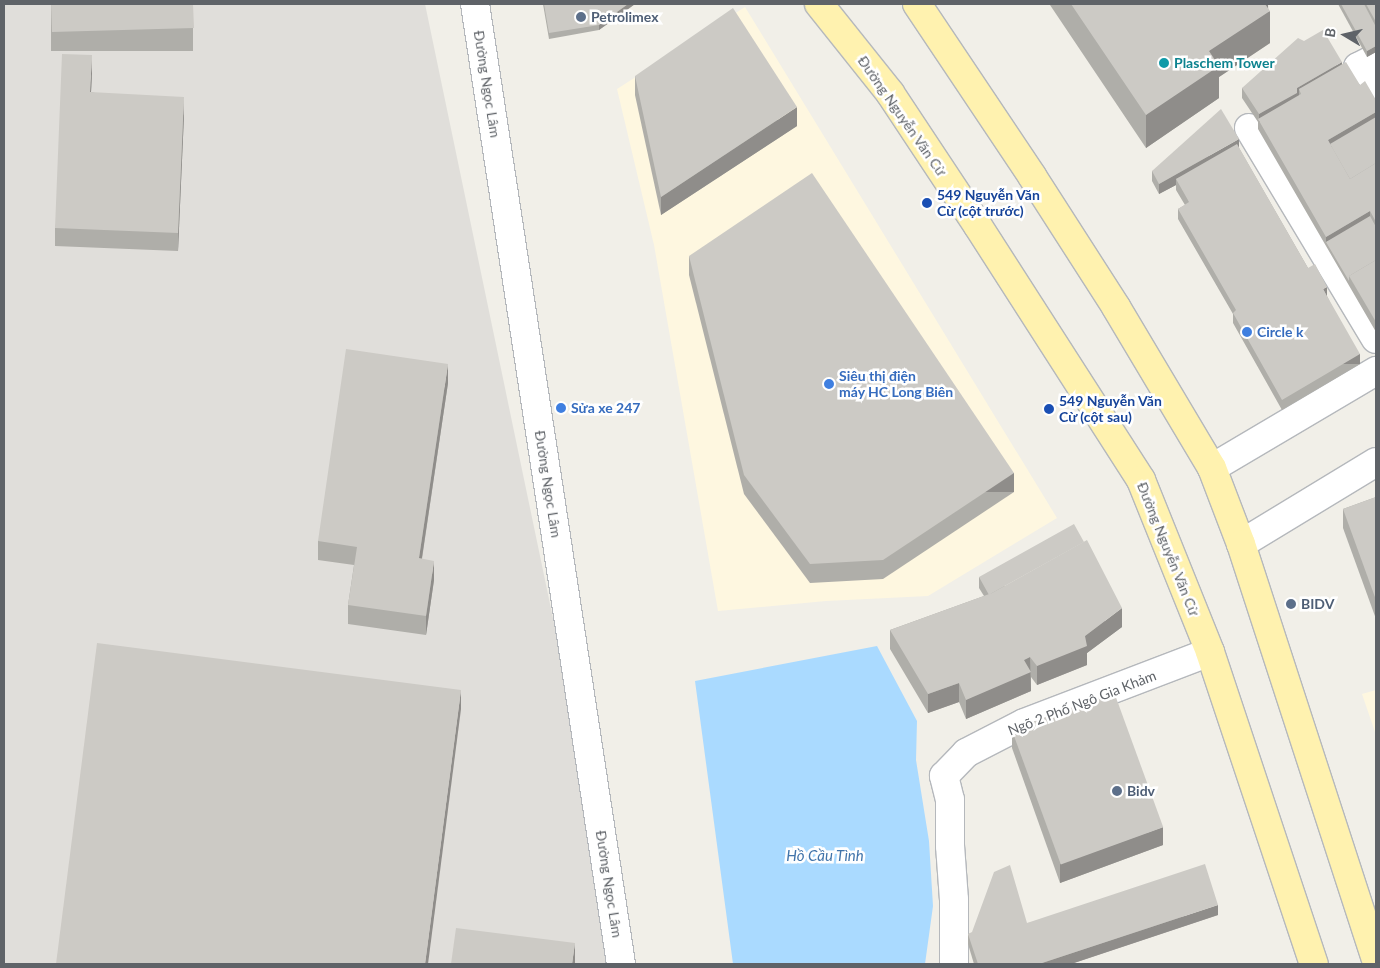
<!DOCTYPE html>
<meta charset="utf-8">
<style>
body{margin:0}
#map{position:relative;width:1380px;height:968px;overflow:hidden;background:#f1efe8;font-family:Lato,sans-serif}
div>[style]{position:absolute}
.commercial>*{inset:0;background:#fef7e0}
.industrial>*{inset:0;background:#e0deda}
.water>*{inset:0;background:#aadaff}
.roads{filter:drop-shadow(1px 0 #b5b8bc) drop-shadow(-1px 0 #b5b8bc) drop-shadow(0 1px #b5b8bc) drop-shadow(0 -1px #b5b8bc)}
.street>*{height:28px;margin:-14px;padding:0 14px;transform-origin:14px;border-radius:14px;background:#fff}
.secondary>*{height:28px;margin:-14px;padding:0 14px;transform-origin:14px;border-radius:14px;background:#fff}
.primary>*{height:28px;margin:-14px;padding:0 14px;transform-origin:14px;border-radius:14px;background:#fff2af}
.wall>*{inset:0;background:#afaea9;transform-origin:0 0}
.shaded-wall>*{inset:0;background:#8f8d8a;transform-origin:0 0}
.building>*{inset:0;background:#cccac5;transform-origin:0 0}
.dots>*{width:14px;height:14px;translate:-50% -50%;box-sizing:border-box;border:2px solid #fff;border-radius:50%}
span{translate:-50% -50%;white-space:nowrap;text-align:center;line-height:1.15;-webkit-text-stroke:5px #fff;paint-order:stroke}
.service-label{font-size:14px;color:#4e5e75;font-weight:700}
.left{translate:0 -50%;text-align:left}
.culture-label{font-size:14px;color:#0d838f;font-weight:700}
.street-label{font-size:14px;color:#5f6368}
.transit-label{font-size:14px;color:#164399;font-weight:700}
.shop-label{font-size:14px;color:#366cbe;font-weight:700}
.water-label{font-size:15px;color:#4174aa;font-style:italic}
.frame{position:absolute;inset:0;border:5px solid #5f6368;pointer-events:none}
.north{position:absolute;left:1320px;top:10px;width:50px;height:50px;-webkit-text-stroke:4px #fff;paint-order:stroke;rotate:279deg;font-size:14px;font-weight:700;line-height:20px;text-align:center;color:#5f6368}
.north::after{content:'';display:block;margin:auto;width:18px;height:22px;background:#5f6368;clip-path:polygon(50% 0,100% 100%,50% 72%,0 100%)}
</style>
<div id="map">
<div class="commercial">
<div style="clip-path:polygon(745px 7px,1057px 518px,928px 596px,826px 601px,718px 611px,654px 245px,617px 89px)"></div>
<div style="clip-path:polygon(1376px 690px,1376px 735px,1362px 694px)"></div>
</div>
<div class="industrial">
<div style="clip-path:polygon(4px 4px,425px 4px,625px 964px,4px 964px)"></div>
</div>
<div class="water">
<div style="clip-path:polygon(877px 646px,917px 721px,916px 760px,929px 841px,933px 906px,925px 964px,733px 964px,695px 681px)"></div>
</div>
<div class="roads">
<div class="street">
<div style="left:1376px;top:58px;width:20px;rotate:153deg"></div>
<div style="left:1358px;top:67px;width:35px;rotate:59deg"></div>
<div style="left:1249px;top:128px;width:246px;rotate:59deg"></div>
<div style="left:1212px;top:468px;width:191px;rotate:-30.6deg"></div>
<div style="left:1241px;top:544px;width:158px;rotate:-31.3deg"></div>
<div style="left:954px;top:964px;width:64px;rotate:-90deg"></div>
<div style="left:954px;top:900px;width:54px;rotate:-94.2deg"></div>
<div style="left:950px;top:846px;width:46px;rotate:-90deg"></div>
<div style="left:950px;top:800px;width:25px;rotate:-104deg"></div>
<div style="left:944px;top:776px;width:32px;rotate:-46deg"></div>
<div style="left:966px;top:753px;width:65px;rotate:-27.3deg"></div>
<div style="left:1024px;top:723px;width:199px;rotate:-20.9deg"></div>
</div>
<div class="secondary">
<div style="left:475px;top:4px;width:971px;rotate:81.35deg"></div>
</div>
<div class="primary">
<div style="left:819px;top:4px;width:114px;rotate:51.4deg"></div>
<div style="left:890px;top:93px;width:159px;rotate:56.5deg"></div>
<div style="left:978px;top:226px;width:302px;rotate:57.3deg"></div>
<div style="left:1141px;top:480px;width:185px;rotate:68.1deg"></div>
<div style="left:1210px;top:652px;width:329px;rotate:71.6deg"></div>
<div style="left:917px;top:4px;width:207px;rotate:56.2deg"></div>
<div style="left:1032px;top:176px;width:156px;rotate:57.3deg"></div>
<div style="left:1116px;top:307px;width:187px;rotate:59.2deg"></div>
<div style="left:1212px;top:468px;width:81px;rotate:69.1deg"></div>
<div style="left:1241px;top:544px;width:437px;rotate:72deg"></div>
</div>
</div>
<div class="wall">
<div style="left:51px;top:4px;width:142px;height:47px"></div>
<div style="clip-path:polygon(543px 4px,635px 4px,599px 30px,549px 39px)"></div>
<div style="clip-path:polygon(1050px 4px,1268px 4px,1270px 43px,1219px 77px,1219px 98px,1146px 148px,1050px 5px)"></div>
<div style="clip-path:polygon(1338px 4px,1376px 4px,1376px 52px,1367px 57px)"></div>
<div style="clip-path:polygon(1342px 64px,1360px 85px,1376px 100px,1376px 332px,1258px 129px,1258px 122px,1242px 98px,1242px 88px)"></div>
<div style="clip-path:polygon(92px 74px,91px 92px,184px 115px,178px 251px,55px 246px,55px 228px)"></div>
<div style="clip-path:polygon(635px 76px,797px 126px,661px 215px,635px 95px)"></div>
<div style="clip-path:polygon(1239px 148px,1308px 268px,1327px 296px,1360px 364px,1282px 410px,1233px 323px,1233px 314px,1178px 219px,1178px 209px,1185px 205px,1176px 190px,1176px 185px,1159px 194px,1152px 181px,1152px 171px)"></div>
<div style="clip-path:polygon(689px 256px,1014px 492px,883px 579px,810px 583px,744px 494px,689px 275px)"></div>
<div style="clip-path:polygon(448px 383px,422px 559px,434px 580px,426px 635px,348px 624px,348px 605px,354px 565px,318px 560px,318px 541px)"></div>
<div style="clip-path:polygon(1376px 497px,1376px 619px,1343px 528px,1343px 509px)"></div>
<div style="clip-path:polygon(979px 577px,1122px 627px,1087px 653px,1087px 665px,1037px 685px,1031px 677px,1031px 691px,966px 719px,959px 702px,928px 713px,890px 649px,890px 630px,984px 596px,979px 588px)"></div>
<div style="clip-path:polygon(1012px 730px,1163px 845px,1060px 883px,1012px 748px)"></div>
<div style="clip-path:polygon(1218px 915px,1071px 964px,974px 964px,968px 944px,968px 934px,1027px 923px)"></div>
</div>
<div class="shaded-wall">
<div style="clip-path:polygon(628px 4px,635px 4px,599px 30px,599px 25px)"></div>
<div style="clip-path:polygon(1255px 4px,1268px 4px,1268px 12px,1270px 11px,1270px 43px,1219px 77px,1219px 98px,1146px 148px,1146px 115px)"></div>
<div style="clip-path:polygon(1376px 46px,1376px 52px,1367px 57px,1367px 51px)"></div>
<div style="clip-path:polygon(92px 55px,92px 74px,90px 111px,90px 92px)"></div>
<div style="clip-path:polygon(1342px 62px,1342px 73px,1299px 89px,1299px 97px,1259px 122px,1259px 114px,1297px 88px)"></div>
<div style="clip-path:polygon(184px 97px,184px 115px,178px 251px,178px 233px)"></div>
<div style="clip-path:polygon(797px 107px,797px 126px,661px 215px,661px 197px)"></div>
<div style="clip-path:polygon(1376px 112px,1376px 122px,1330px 149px,1328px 140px)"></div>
<div style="clip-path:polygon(1239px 139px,1239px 150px,1176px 179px,1176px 185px,1159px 194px,1159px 184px)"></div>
<div style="clip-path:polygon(1370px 211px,1370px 222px,1326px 242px,1326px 247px,1326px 237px)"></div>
<div style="clip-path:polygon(1327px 287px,1327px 297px,1323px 289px)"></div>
<div style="left:1360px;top:354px;width:10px;height:91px;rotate:90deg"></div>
<div style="clip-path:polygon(448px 364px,448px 383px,419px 577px,419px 558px)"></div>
<div style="left:1014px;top:473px;width:19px;height:157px;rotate:90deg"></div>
<div style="clip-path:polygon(434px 561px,434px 580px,426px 635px,426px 616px)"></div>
<div style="clip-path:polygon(1122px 608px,1122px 627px,1087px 653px,1087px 665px,1037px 685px,1037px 666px,1085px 636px)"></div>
<div style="clip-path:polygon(1030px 657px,1031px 691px,966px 719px,966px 700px,1024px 660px)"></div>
<div style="clip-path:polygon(959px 683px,959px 702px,928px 713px,928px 694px)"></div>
<div style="clip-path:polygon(461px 690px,461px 709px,428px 964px,425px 964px)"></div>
<div style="clip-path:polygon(1163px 827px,1163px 845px,1060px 883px,1060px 864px)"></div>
<div style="clip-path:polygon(1218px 905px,1218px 915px,1071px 964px,1039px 964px)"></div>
<div style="clip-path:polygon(575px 943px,575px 964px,572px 964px)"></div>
</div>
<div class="building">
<div style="clip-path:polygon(51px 4px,193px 4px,194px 28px,52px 32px)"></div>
<div style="clip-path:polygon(544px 4px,628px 4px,599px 25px,549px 33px)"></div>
<div style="clip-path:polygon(1071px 4px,1265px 4px,1270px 11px,1209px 51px,1219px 66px,1146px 115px)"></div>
<div style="clip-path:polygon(1341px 4px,1364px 4px,1376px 27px,1376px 46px,1367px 51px)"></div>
<div style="clip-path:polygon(1366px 4px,1376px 4px,1376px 22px)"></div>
<div style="clip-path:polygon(733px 8px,797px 107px,661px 197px,635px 76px)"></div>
<div style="clip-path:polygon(1323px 30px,1342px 62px,1297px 88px,1297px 93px,1259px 114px,1242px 88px,1298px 38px,1304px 41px)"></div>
<div style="clip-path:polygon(62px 54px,92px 55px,90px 92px,184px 97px,178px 233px,55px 228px)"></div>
<div style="clip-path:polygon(1346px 62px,1360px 85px,1365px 81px,1376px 100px,1376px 112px,1328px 140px,1350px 179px,1376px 163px,1376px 222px,1370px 211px,1326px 237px,1258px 119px,1301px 94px,1299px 89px)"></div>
<div style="clip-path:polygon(1221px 109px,1239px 139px,1159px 184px,1152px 171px)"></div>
<div style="clip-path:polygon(1376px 117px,1376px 163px,1350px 179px,1330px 144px)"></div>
<div style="clip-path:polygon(1237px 144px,1308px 268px,1315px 264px,1327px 287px,1323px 289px,1360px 354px,1282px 400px,1233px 313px,1236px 310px,1178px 209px,1189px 202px,1176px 179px)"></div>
<div style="clip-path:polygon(812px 173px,1014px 473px,883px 560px,810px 564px,744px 475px,689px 256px)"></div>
<div style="clip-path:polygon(1370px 216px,1376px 227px,1376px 260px,1349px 276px,1349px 281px,1326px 242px)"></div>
<div style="clip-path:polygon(1376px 260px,1376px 322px,1349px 276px)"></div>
<div style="clip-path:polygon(346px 349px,448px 364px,419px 558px,434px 561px,426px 616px,348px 605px,357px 547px,318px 541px)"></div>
<div style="clip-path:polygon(1376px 497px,1376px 600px,1343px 509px)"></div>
<div style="clip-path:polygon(1074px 524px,1084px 542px,992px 593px,989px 595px,979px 577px)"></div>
<div style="clip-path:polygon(1087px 540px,1122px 608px,1085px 636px,1087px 646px,1037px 666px,1030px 657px,1024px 660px,1031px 672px,966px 700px,959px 683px,928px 694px,890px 630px,992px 593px)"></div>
<div style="clip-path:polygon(97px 643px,461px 690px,425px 964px,56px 964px)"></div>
<div style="left:1114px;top:692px;width:144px;height:109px;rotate:70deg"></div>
<div style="clip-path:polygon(1205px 864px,1218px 905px,1039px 964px,978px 964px,968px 934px,972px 932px,994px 872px,1010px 865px,1027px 923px)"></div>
<div style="clip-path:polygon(456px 928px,575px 943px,572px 964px,451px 964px)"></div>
</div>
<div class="dots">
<div style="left:581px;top:17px;background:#5c6f8a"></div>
<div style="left:1164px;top:63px;background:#0f9aa8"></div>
<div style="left:927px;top:203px;background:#1a4fb4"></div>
<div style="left:1247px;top:332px;background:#3f7fe0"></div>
<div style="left:829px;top:384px;background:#3f7fe0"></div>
<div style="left:561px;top:408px;background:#3f7fe0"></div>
<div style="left:1049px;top:409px;background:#1a4fb4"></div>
<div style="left:1291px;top:604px;background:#5c6f8a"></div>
<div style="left:1117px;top:791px;background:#5c6f8a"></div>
</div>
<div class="service-label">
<span class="left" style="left:591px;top:17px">Petrolimex</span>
<span class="left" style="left:1301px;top:604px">BIDV</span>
<span class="left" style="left:1127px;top:791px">Bidv</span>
</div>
<div class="culture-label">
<span class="left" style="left:1174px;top:63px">Plaschem Tower</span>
</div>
<div class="street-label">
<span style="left:487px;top:84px;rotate:81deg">Đường Ngọc Lâm</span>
<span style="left:902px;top:116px;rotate:55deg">Đường Nguyễn Văn Cừ</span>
<span style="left:548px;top:484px;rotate:81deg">Đường Ngọc Lâm</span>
<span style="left:1168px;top:549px;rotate:68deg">Đường Nguyễn Văn Cừ</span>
<span style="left:1082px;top:703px;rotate:-21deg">Ngõ 2 Phố Ngô Gia Khảm</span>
<span style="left:609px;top:884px;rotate:81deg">Đường Ngọc Lâm</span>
</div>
<div class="transit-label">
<span class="left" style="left:937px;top:203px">549 Nguyễn Văn<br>Cừ (cột trước)</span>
<span class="left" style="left:1059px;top:409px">549 Nguyễn Văn<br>Cừ (cột sau)</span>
</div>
<div class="shop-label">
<span class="left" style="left:1257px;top:332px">Circle k</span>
<span class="left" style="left:839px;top:384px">Siêu thị điện<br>máy HC Long Biên</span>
<span class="left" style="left:571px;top:408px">Sửa xe 247</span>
</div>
<div class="water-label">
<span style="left:825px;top:856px">Hồ Cầu Tình</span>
</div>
<div class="frame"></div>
<div class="north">B</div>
</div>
